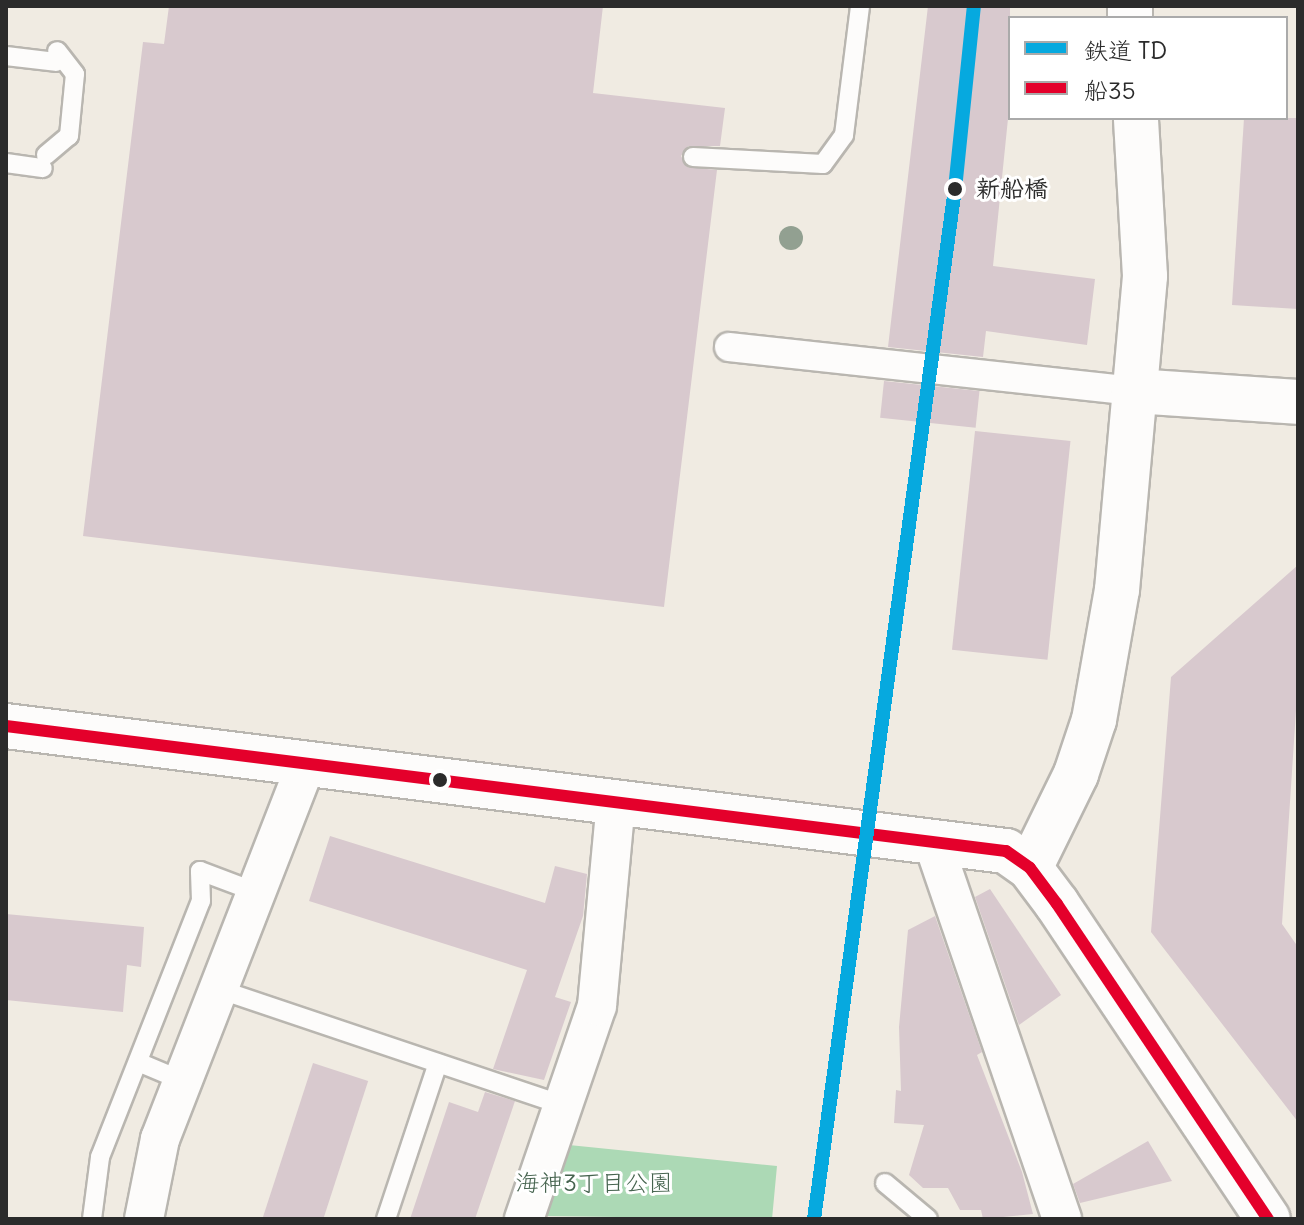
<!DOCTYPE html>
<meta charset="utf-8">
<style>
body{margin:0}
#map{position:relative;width:1304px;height:1225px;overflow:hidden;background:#f0ebe2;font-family:Delius,"Klee One",sans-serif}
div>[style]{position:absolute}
.green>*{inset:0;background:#acd9b5}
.building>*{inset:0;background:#d8c9ce;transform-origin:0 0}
.roads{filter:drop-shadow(2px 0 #b9b6b0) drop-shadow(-2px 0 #b9b6b0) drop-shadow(0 2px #b9b6b0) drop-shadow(0 -2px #b9b6b0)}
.service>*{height:18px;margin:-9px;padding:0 9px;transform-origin:9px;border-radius:9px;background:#fdfcfb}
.pedestrian>*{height:28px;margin:-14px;padding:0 14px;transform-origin:14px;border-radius:14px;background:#fdfcfb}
.minor>*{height:38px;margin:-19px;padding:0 19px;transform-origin:19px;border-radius:19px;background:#fdfcfb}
.tertiary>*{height:44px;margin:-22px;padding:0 22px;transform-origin:22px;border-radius:22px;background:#fdfcfb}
.bus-1>*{height:12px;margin:-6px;padding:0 6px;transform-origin:6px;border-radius:6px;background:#e4002b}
.rail-1>*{height:14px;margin:-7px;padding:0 7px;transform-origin:7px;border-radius:7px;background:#06a9df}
.trees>*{width:24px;height:24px;margin:-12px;border-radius:50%;background:#92a091}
.dots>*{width:22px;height:22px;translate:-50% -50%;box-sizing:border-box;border:4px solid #fff;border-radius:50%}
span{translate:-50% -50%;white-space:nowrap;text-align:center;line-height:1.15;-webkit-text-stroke:6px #fff;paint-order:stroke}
.stop-label{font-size:24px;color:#2b2b2b;font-weight:700}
.left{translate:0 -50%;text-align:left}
.park-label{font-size:24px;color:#45634e}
.frame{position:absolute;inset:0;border:8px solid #2b2b2b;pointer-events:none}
.legend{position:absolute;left:1008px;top:16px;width:280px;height:104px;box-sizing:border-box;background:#fff;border:2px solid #aaa;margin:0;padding:10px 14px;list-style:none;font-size:24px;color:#2b2b2b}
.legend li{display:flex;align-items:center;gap:16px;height:40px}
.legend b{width:40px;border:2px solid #aaa}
</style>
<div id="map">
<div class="green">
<div style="clip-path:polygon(569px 1145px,777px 1166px,772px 1219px,544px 1216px)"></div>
</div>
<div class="building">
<div style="clip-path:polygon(169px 6px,603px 6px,593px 93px,725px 108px,720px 146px,688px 146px,681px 156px,687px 167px,717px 170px,664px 607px,83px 536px,143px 42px,164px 44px)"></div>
<div style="clip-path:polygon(928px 6px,1010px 6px,1010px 99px,993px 266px,1095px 279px,1087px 345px,986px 331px,983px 357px,888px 347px)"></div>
<div style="clip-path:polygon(1244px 118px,1298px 118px,1298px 309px,1232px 305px)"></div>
<div style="left:884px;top:381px;width:96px;height:37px;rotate:6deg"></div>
<div style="left:975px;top:431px;width:96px;height:220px;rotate:6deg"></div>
<div style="clip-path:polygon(1298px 565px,1298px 680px,1282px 924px,1298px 947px,1298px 1122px,1151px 932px,1171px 677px)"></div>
<div style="clip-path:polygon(330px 836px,545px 903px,555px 866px,587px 874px,583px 916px,555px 997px,571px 1002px,544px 1080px,493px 1069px,527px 970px,309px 901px)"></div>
<div style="clip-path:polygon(990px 889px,1061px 995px,1019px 1025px,975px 897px)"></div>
<div style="clip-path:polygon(6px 914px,144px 927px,141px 967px,127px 965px,123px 1012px,6px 1000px)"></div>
<div style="clip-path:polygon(935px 916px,982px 1052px,977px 1055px,1022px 1172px,1033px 1214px,983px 1219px,981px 1210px,960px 1210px,948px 1188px,923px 1188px,909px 1175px,924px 1125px,894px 1123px,896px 1090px,901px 1091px,899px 1027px,908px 930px)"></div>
<div style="left:313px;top:1063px;width:58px;height:165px;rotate:18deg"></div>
<div style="clip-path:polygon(485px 1092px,515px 1101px,475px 1219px,410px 1219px,449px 1102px,478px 1112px)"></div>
<div style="clip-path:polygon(1148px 1141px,1172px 1181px,1080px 1203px,1073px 1184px)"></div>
</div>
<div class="roads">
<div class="service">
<div style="left:6px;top:56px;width:50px;rotate:6.8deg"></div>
<div style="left:46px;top:155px;width:30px;rotate:-40deg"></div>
<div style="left:69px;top:136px;width:62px;rotate:-84.5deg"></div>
<div style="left:75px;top:74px;width:29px;rotate:-128deg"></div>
<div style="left:693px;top:157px;width:130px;rotate:3.1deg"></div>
<div style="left:823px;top:164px;width:36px;rotate:-54deg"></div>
<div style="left:844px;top:135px;width:130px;rotate:-82.9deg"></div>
<div style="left:6px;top:163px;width:37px;rotate:8deg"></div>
<div style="left:218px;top:989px;width:364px;rotate:18.6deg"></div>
<div style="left:138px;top:1062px;width:49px;rotate:22.9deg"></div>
<div style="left:885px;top:1183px;width:56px;rotate:39.9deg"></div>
<div style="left:92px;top:1219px;width:63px;rotate:-82.6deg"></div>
<div style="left:100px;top:1157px;width:275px;rotate:-68.5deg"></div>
<div style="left:201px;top:901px;width:30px;rotate:-92deg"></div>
<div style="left:200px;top:871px;width:60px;rotate:20.6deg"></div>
<div style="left:386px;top:1219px;width:164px;rotate:-71.6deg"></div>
</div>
<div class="pedestrian">
<div style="left:729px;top:347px;width:407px;rotate:6.2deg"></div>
</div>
<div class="minor">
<div style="left:933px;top:842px;width:398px;rotate:71.1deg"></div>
<div style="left:144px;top:1219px;width:82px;rotate:-78.7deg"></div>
<div style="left:160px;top:1139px;width:402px;rotate:-68.7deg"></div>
<div style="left:524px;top:1219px;width:225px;rotate:-71.1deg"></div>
<div style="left:597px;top:1006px;width:205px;rotate:-84.7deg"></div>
</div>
<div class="tertiary">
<div style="left:1130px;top:6px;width:12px;rotate:90deg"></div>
<div style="left:1134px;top:391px;width:164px;rotate:3.8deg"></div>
<div style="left:6px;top:726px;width:1008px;rotate:7.13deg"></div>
<div style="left:1006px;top:851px;width:29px;rotate:35deg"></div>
<div style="left:1030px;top:868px;width:45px;rotate:53.1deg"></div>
<div style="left:1057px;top:904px;width:379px;rotate:56.2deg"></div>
<div style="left:1030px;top:868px;width:105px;rotate:-63.9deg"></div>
<div style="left:1076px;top:774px;width:57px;rotate:-71.6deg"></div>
<div style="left:1094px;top:720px;width:132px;rotate:-80deg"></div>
<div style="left:1117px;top:590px;width:315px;rotate:-84.9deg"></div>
<div style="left:1145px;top:276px;width:158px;rotate:-93.3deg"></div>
</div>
</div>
<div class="bus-1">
<div style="left:6px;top:726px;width:1008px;rotate:7.13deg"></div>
<div style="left:1006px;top:851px;width:29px;rotate:35deg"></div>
<div style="left:1030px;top:868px;width:45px;rotate:53.1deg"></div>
<div style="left:1057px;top:904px;width:379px;rotate:56.2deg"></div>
</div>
<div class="rail-1">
<div style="left:814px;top:1219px;width:1040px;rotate:-82.21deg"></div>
<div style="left:955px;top:189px;width:184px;rotate:-84.1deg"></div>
</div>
<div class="trees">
<div style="left:791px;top:238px"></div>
</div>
<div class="dots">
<div style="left:955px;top:189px;background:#2b2b2b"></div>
<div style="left:440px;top:780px;background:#2b2b2b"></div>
</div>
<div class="stop-label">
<span class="left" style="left:976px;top:189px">新船橋</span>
</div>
<div class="park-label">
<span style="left:594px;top:1183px">海神3丁目公園</span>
</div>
<div class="frame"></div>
<ul class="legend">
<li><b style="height:10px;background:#06a9df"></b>鉄道 TD</li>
<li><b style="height:10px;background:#e4002b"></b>船35</li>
</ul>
</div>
